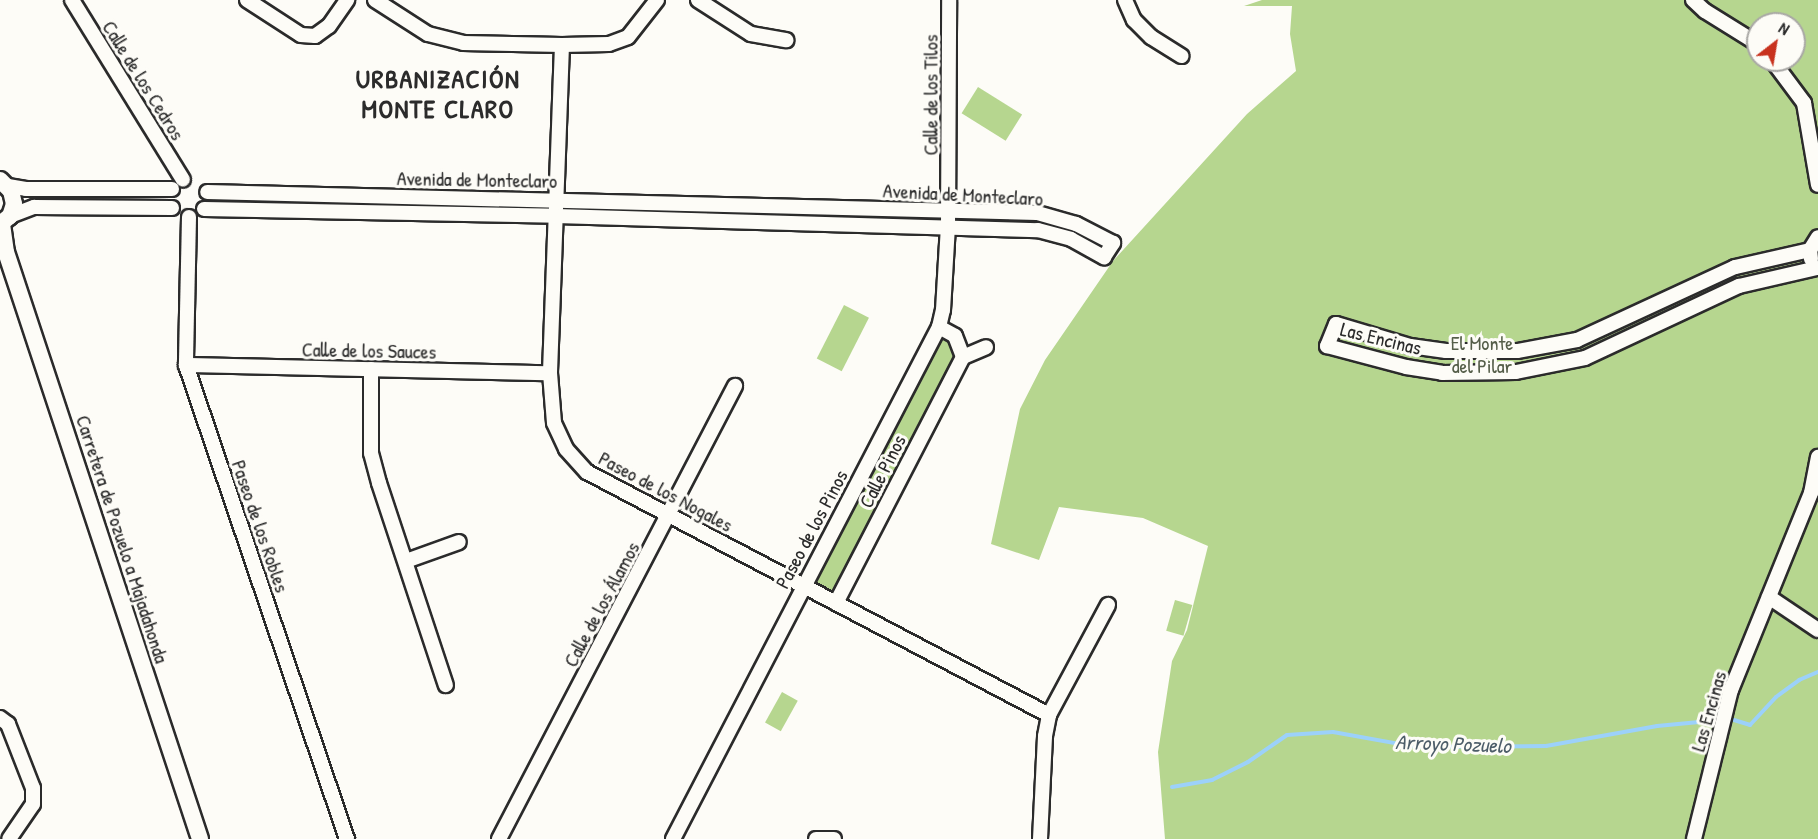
<!DOCTYPE html>
<meta charset="utf-8">
<style>
body{margin:0}
#map{position:relative;width:1818px;height:839px;overflow:hidden;background:#fdfcf7;font-family:"Patrick Hand",sans-serif}
div>[style]{position:absolute}
.green>*{inset:0;background:#b6d68f;transform-origin:0 0}
.stream>*{height:4px;margin:-2px;padding:0 2px;transform-origin:2px;border-radius:2px;background:#9cd1fa}
.roads{filter:drop-shadow(2px 0 #2b2b2b) drop-shadow(-2px 0 #2b2b2b) drop-shadow(0 2px #2b2b2b) drop-shadow(0 -2px #2b2b2b)}
.minor>*{height:14px;margin:-7px;padding:0 7px;transform-origin:7px;border-radius:7px;background:#fdfcf7}
.tertiary>*{height:16px;margin:-8px;padding:0 8px;transform-origin:8px;border-radius:8px;background:#fdfcf7}
span{translate:-50% -50%;white-space:nowrap;text-align:center;line-height:1.15;-webkit-text-stroke:6px #fdfcf7;paint-order:stroke}
.street-label{font-size:20px;color:#2b2b2b}
.park-label{font-size:20px;color:#555e49}
.water-label{font-size:21px;color:#4d5d69;font-style:italic}
.district-label{font-size:26px;color:#2b2b2b;font-weight:700;letter-spacing:1.5px}
.north{position:absolute;left:1746px;top:12px;width:60px;height:60px;box-sizing:border-box;background:#fdfcf7;border:2px solid #a9a8a5;border-radius:50%;rotate:31deg;font-size:16px;font-weight:700;line-height:24px;text-align:center;color:#2b2b2b}
.north::after{content:'';display:block;margin:auto;width:21px;height:27px;background:#c8321e;clip-path:polygon(50% 0,100% 100%,50% 72%,0 100%)}
</style>
<div id="map">
<div class="green">
<div style="clip-path:polygon(evenodd,1262px 0,1818px 0,1818px 839px,1165px 839px,1158px 752px,1172px 661px,1187px 630px,1208px 546px,1143px 518px,1059px 507px,1039px 560px,991px 544px,1020px 409px,1045px 360px,1113px 261px,1247px 114px,1296px 71px,1290px 34px,1292px 6px,1244px 6px,1262px 0,1758px 24px,1794px 24px,1794px 60px,1758px 60px,1758px 24px)"></div>
<div style="left:978px;top:87px;width:52px;height:31px;rotate:32deg"></div>
<div style="clip-path:polygon(221px 199px,523px 207px,524px 212px,221px 206px,217px 202px)"></div>
<div style="clip-path:polygon(582px 207px,920px 215px,924px 218px,921px 222px,578px 210px)"></div>
<div style="left:844px;top:305px;width:28px;height:60px;rotate:27deg"></div>
<div style="clip-path:polygon(941px 334px,950px 339px,955px 362px,836px 590px,828px 594px,817px 588px,815px 578px)"></div>
<div style="left:1175px;top:600px;width:18px;height:32px;rotate:16deg"></div>
<div style="left:782px;top:692px;width:18px;height:35px;rotate:29deg"></div>
</div>
<div class="stream">
<div style="left:1734px;top:720px;width:17px;rotate:17deg"></div>
<div style="left:1750px;top:725px;width:38px;rotate:-47deg"></div>
<div style="left:1776px;top:697px;width:29px;rotate:-36deg"></div>
<div style="left:1799px;top:680px;width:21px;rotate:-23deg"></div>
<div style="left:1172px;top:787px;width:41px;rotate:-9.9deg"></div>
<div style="left:1212px;top:780px;width:40px;rotate:-26.6deg"></div>
<div style="left:1248px;top:762px;width:47px;rotate:-34.7deg"></div>
<div style="left:1287px;top:735px;width:46px;rotate:-3.7deg"></div>
<div style="left:1333px;top:732px;width:84px;rotate:10.2deg"></div>
<div style="left:1416px;top:747px;width:130px;rotate:-0.4deg"></div>
<div style="left:1546px;top:746px;width:113px;rotate:-10.2deg"></div>
<div style="left:1657px;top:726px;width:53px;rotate:-5.4deg"></div>
</div>
<div class="roads">
<div class="minor">
<div style="left:72px;top:0;width:211px;rotate:58.3deg"></div>
<div style="left:247px;top:0;width:64px;rotate:32.9deg"></div>
<div style="left:301px;top:35px;width:14px;rotate:4deg"></div>
<div style="left:315px;top:36px;width:17px;rotate:-36deg"></div>
<div style="left:329px;top:26px;width:32px;rotate:-55deg"></div>
<div style="left:375px;top:0;width:63px;rotate:32.7deg"></div>
<div style="left:428px;top:34px;width:36px;rotate:14deg"></div>
<div style="left:463px;top:43px;width:99px;rotate:1.2deg"></div>
<div style="left:562px;top:45px;width:47px;rotate:-1.2deg"></div>
<div style="left:609px;top:44px;width:20px;rotate:-20deg"></div>
<div style="left:628px;top:37px;width:47px;rotate:-51.9deg"></div>
<div style="left:698px;top:0;width:63px;rotate:32.7deg"></div>
<div style="left:751px;top:34px;width:36px;rotate:10deg"></div>
<div style="left:1125px;top:0;width:22px;rotate:66deg"></div>
<div style="left:1134px;top:20px;width:24px;rotate:45deg"></div>
<div style="left:1151px;top:37px;width:36px;rotate:32deg"></div>
<div style="left:1693px;top:0;width:16px;rotate:43deg"></div>
<div style="left:1705px;top:11px;width:62px;rotate:31.9deg"></div>
<div style="left:562px;top:45px;width:328px;rotate:92.1deg"></div>
<div style="left:550px;top:373px;width:50px;rotate:85.4deg"></div>
<div style="left:554px;top:423px;width:29px;rotate:65deg"></div>
<div style="left:566px;top:449px;width:31px;rotate:48deg"></div>
<div style="left:587px;top:472px;width:522px;rotate:27.74deg"></div>
<div style="left:1772px;top:60px;width:54px;rotate:53.3deg"></div>
<div style="left:1804px;top:103px;width:83px;rotate:80.3deg"></div>
<div style="left:8px;top:186px;width:18px;rotate:9deg"></div>
<div style="left:26px;top:189px;width:146px"></div>
<div style="left:204px;top:209px;width:352px;rotate:1.1deg"></div>
<div style="left:556px;top:216px;width:482px;rotate:1.7deg"></div>
<div style="left:1038px;top:230px;width:34px;rotate:15deg"></div>
<div style="left:1071px;top:239px;width:38px;rotate:29deg"></div>
<div style="left:1104px;top:257px;width:17px;rotate:-57deg"></div>
<div style="left:1113px;top:243px;width:42px;rotate:-152.8deg"></div>
<div style="left:1076px;top:224px;width:41px;rotate:-164.2deg"></div>
<div style="left:1037px;top:213px;width:830px;rotate:-178.55deg"></div>
<div style="left:10px;top:216px;width:26px;rotate:-21deg"></div>
<div style="left:34px;top:207px;width:138px;rotate:0.4deg"></div>
<div style="left:189px;top:217px;width:148px;rotate:91.2deg"></div>
<div style="left:186px;top:365px;width:501px;rotate:71.24deg"></div>
<div style="left:1810px;top:250px;width:77px;rotate:167.2deg"></div>
<div style="left:1735px;top:267px;width:174px;rotate:155.2deg"></div>
<div style="left:1577px;top:340px;width:61px;rotate:169.6deg"></div>
<div style="left:1517px;top:351px;width:71px;rotate:180deg"></div>
<div style="left:1446px;top:351px;width:36px;rotate:-172deg"></div>
<div style="left:1410px;top:346px;width:77px;rotate:-163.4deg"></div>
<div style="left:1336px;top:324px;width:24px;rotate:112deg"></div>
<div style="left:1327px;top:346px;width:82px;rotate:14.9deg"></div>
<div style="left:1406px;top:367px;width:36px;rotate:9deg"></div>
<div style="left:1442px;top:373px;width:74px;rotate:-0.8deg"></div>
<div style="left:1516px;top:372px;width:70px;rotate:-11.5deg"></div>
<div style="left:1585px;top:358px;width:170px;rotate:-25.1deg"></div>
<div style="left:1739px;top:286px;width:80px;rotate:-13deg"></div>
<div style="left:1811px;top:259px;width:9px;rotate:-96deg"></div>
<div style="left:1810px;top:250px;width:15px;rotate:-58deg"></div>
<div style="left:939px;top:327px;width:18px;rotate:29deg"></div>
<div style="left:955px;top:336px;width:22px;rotate:69deg"></div>
<div style="left:186px;top:365px;width:364px;rotate:1.3deg"></div>
<div style="left:371px;top:369px;width:84px;rotate:90deg"></div>
<div style="left:371px;top:453px;width:31px;rotate:75deg"></div>
<div style="left:379px;top:483px;width:213px;rotate:71.7deg"></div>
<div style="left:406px;top:561px;width:56px;rotate:-19.7deg"></div>
<div style="left:1769px;top:597px;width:59px;rotate:34deg"></div>
<div style="left:836px;top:603px;width:277px;rotate:-62.7deg"></div>
<div style="left:963px;top:357px;width:25px;rotate:-23deg"></div>
<div style="left:0;top:718px;width:10px;rotate:37deg"></div>
<div style="left:8px;top:724px;width:69px;rotate:68.7deg"></div>
<div style="left:33px;top:788px;width:16px;rotate:90deg"></div>
<div style="left:33px;top:804px;width:42px;rotate:124.4deg"></div>
<div style="left:499px;top:839px;width:511px;rotate:-62.48deg"></div>
<div style="left:673px;top:839px;width:577px;rotate:-62.55deg"></div>
<div style="left:939px;top:327px;width:17px;rotate:-77deg"></div>
<div style="left:943px;top:310px;width:84px;rotate:-86.6deg"></div>
<div style="left:948px;top:226px;width:226px;rotate:-89.7deg"></div>
<div style="left:816px;top:839px;width:18px"></div>
<div style="left:1040px;top:839px;width:103px;rotate:-87.2deg"></div>
<div style="left:1045px;top:736px;width:21px;rotate:-79deg"></div>
<div style="left:1049px;top:715px;width:125px;rotate:-61.8deg"></div>
<div style="left:1694px;top:839px;width:154px;rotate:-76.1deg"></div>
<div style="left:1731px;top:690px;width:213px;rotate:-67.9deg"></div>
<div style="left:1811px;top:493px;width:37px;rotate:-79deg"></div>
</div>
<div class="tertiary">
<div style="left:0;top:180px;width:16px;rotate:45deg"></div>
<div style="left:11px;top:191px;width:13px;rotate:77deg"></div>
<div style="left:14px;top:204px;width:13px;rotate:108deg"></div>
<div style="left:10px;top:216px;width:13px;rotate:141deg"></div>
<div style="left:2px;top:224px;width:28px;rotate:82deg"></div>
<div style="left:6px;top:252px;width:618px;rotate:71.71deg"></div>
</div>
</div>
<div class="street-label">
<span style="left:144px;top:80px;rotate:58deg">Calle de los Cedros</span>
<span style="left:930px;top:95px;rotate:-90deg">Calle de los Tilos</span>
<span style="left:477px;top:179px;rotate:1deg">Avenida de Monteclaro</span>
<span style="left:963px;top:194px;rotate:3deg">Avenida de Monteclaro</span>
<span style="left:1381px;top:338px;rotate:14deg">Las Encinas</span>
<span style="left:369px;top:350px;rotate:1deg">Calle de los Sauces</span>
<span style="left:882px;top:471px;rotate:-63deg">Calle Pinos</span>
<span style="left:666px;top:491px;rotate:28deg">Paseo de los Nogales</span>
<span style="left:261px;top:526px;rotate:71deg">Paseo de los Robles</span>
<span style="left:811px;top:529px;rotate:-62deg">Paseo de los Pinos</span>
<span style="left:123px;top:539px;rotate:72deg">Carretera de Pozuelo a Majadahonda</span>
<span style="left:601px;top:604px;rotate:-62deg">Calle de los Álamos</span>
<span style="left:1708px;top:711px;rotate:-74deg">Las Encinas</span>
</div>
<div class="park-label">
<span style="left:1482px;top:354px">El Monte<br>del Pilar</span>
</div>
<div class="water-label">
<span style="left:1453px;top:744px;rotate:2deg">Arroyo Pozuelo</span>
</div>
<div class="district-label">
<span style="left:438px;top:94px">URBANIZACIÓN<br>MONTE CLARO</span>
</div>
<div class="north">N</div>
</div>
